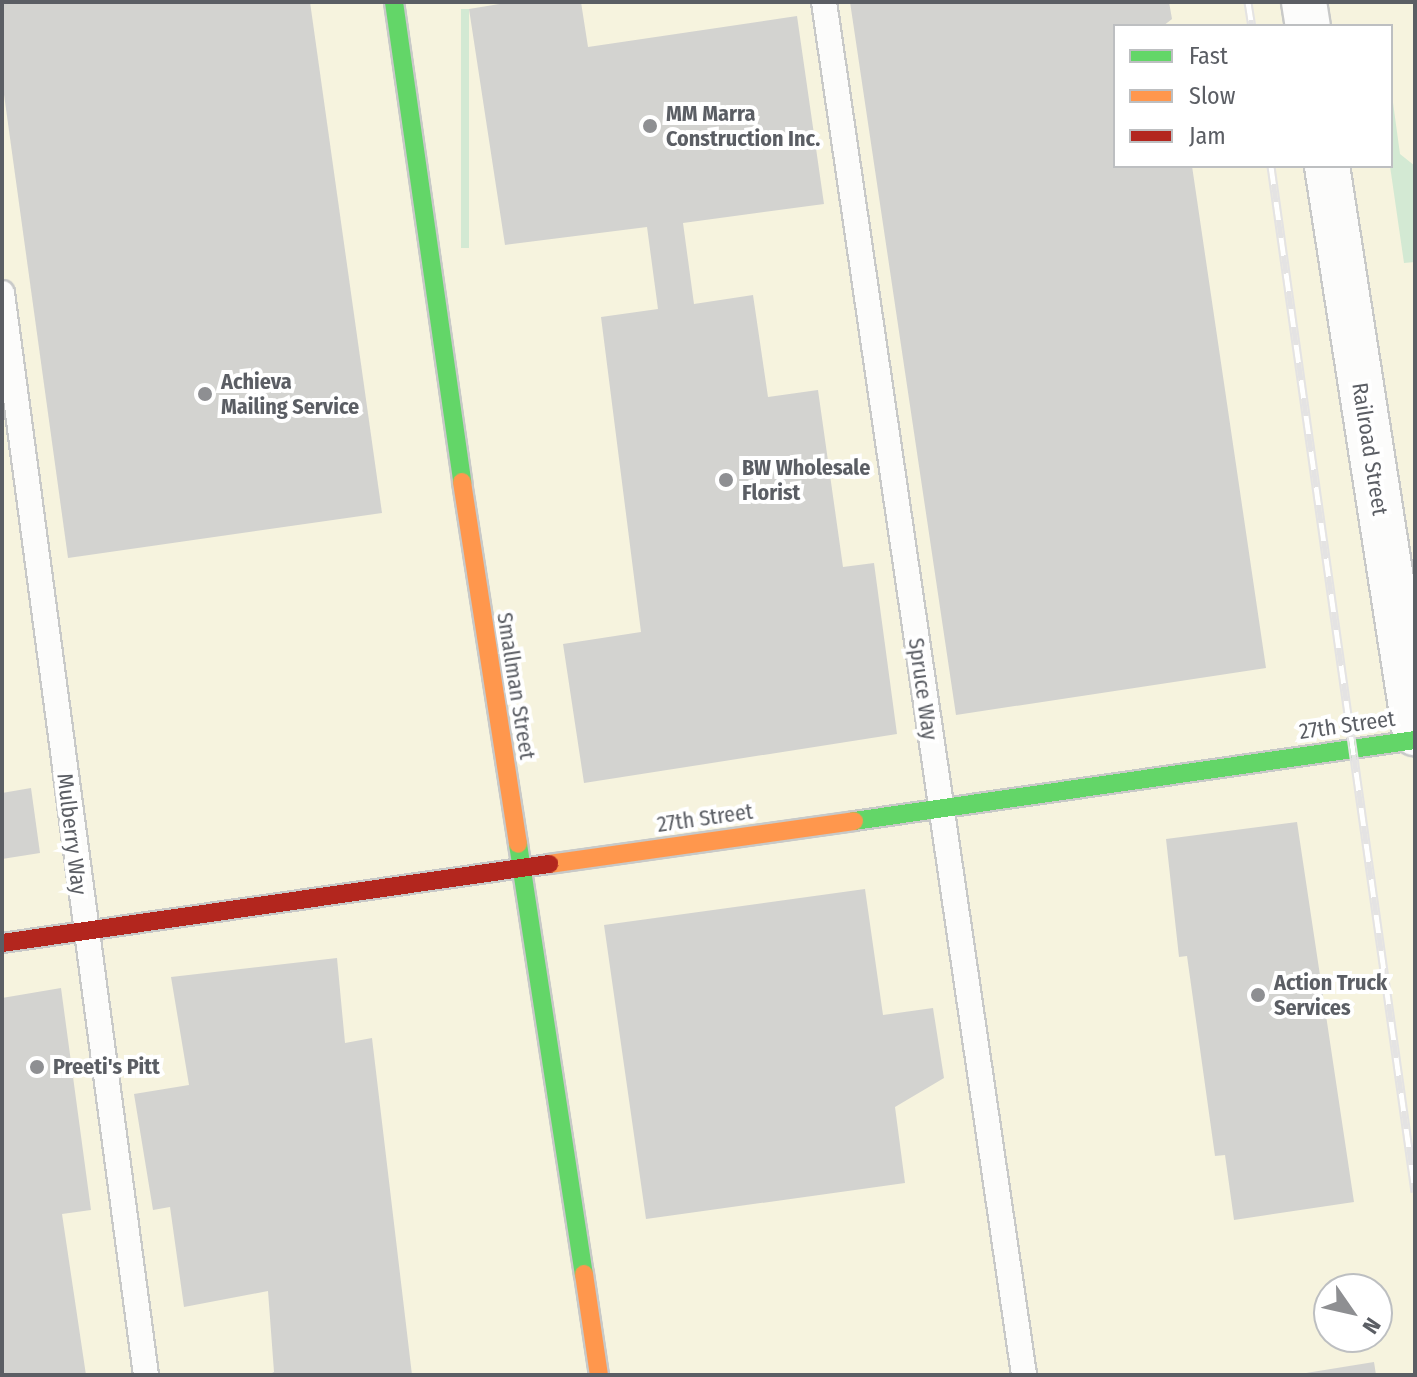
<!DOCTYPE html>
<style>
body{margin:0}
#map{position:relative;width:1417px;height:1377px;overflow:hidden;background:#ecebe6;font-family:"Fira Sans Condensed",sans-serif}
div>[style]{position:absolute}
.commercial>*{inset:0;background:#f6f3de}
.green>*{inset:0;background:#d3e9d3;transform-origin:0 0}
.building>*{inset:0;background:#d3d3d0}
.roads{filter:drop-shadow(2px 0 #c8c9c8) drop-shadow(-2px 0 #c8c9c8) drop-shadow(0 2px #c8c9c8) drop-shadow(0 -2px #c8c9c8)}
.lane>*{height:24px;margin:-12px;padding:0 12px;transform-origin:12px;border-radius:12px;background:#fcfcfb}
.street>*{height:44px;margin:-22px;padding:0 22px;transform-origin:22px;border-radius:22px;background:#fcfcfb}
.fast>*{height:18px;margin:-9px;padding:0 9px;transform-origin:9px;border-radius:9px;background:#63d668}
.slow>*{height:18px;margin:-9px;padding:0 9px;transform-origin:9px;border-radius:9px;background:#ff974d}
.jam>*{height:18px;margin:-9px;padding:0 9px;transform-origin:9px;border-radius:9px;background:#b3261e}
.rail>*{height:9px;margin-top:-4.5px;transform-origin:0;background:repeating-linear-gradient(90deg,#fff 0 18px,#e4e3e3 0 36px);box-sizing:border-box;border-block:2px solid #e4e3e3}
.dots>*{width:22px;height:22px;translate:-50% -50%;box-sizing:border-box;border:4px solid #fff;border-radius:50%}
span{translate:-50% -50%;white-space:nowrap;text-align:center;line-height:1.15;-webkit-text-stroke:8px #fff;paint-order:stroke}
.poi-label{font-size:22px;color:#5b5e64;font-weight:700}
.left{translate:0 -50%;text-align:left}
.street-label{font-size:22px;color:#5b5e64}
.frame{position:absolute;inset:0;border:4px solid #5b5e64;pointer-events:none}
.legend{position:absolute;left:1113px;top:24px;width:280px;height:144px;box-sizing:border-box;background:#fff;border:2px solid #bdbfc1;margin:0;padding:10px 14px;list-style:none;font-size:24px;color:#5b5e64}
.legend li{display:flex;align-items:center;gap:16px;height:40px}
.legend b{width:40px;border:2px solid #bdbfc1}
.north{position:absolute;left:1313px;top:1273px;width:80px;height:80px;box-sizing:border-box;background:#fff;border:2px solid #bdbfc1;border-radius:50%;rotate:124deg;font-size:22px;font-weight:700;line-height:32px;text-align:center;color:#5b5e64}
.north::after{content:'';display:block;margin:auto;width:28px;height:36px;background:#8e8f92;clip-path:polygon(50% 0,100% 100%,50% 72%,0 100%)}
</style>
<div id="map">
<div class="commercial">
<div style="clip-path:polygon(evenodd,2px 2px,1415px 2px,1415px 1375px,2px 1375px,2px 2px,1115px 26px,1391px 26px,1391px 166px,1115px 166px,1115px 26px,2px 2px,1329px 1289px,1377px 1289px,1377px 1337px,1329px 1337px,1329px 1289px)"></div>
</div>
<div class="green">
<div style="left:461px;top:9px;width:8px;height:239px"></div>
<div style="clip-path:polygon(1391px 88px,1400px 154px,1415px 166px,1415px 262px,1404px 263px,1390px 166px)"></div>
</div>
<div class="building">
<div style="clip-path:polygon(2px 2px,310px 2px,382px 513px,68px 558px,2px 80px)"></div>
<div style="clip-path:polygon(511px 2px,581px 2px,588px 47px,797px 16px,824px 204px,683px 223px,694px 304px,753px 295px,768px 397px,818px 390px,843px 567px,874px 563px,897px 734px,584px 783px,563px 644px,641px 632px,601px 317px,658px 309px,647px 227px,505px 245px,469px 9px)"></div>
<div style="clip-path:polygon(850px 2px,1169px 2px,1172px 19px,1163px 26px,1115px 26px,1115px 166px,1192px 166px,1266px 668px,956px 715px)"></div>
<div style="clip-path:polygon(31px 788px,40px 853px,2px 859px,2px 793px)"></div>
<div style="clip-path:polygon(1297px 822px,1354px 1202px,1234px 1220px,1225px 1155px,1215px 1156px,1187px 956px,1179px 957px,1166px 839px)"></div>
<div style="clip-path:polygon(865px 889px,883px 1015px,933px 1008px,944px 1078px,895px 1107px,905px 1183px,646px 1219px,604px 925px)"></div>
<div style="clip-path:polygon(337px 958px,345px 1043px,372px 1038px,412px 1375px,268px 1375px,274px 1372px,268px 1291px,184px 1307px,170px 1207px,153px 1210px,134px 1094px,189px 1085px,171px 977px)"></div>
<div style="clip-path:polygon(61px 988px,91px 1210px,62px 1214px,86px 1375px,2px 1375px,2px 998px)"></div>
<div style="clip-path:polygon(1374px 1362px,1376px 1375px,1306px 1375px,1306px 1373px)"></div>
</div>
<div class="roads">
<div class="lane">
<div style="left:824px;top:2px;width:1387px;rotate:81.71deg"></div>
<div style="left:2px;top:293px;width:1092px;rotate:82.42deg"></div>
</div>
<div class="street">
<div style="left:1304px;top:2px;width:24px;rotate:81deg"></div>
<div style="left:1327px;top:166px;width:574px;rotate:81.18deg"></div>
</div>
<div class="fast">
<div style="left:394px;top:2px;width:485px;rotate:81.9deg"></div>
<div style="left:854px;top:821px;width:567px;rotate:-8.22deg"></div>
<div style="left:518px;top:844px;width:435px;rotate:81.3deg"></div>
</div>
<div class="slow">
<div style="left:462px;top:482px;width:366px;rotate:81.2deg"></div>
<div style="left:549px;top:864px;width:308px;rotate:-8deg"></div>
<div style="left:584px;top:1274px;width:102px;rotate:81.6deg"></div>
</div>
<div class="jam">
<div style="left:2px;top:943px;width:553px;rotate:-8.22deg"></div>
</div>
</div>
<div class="rail">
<div style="left:1248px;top:2px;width:24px;rotate:81deg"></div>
<div style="left:1271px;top:166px;width:1036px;rotate:82.01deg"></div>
</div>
<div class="dots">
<div style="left:650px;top:126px;background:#8e8f92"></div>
<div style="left:205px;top:394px;background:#8e8f92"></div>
<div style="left:726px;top:480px;background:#8e8f92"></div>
<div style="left:1258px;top:995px;background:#8e8f92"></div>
<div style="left:37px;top:1067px;background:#8e8f92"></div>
</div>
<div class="poi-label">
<span class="left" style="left:666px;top:126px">MM Marra<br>Construction Inc.</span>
<span class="left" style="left:221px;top:394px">Achieva<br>Mailing Service</span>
<span class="left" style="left:742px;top:480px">BW Wholesale<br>Florist</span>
<span class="left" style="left:1274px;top:995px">Action Truck<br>Services</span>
<span class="left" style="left:53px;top:1067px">Preeti's Pitt</span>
</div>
<div class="street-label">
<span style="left:1370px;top:449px;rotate:81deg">Railroad Street</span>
<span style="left:516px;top:686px;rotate:81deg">Smallman Street</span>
<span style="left:923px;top:689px;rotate:82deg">Spruce Way</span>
<span style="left:1347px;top:725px;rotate:-8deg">27th Street</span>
<span style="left:705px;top:818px;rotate:-8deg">27th Street</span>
<span style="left:72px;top:834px;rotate:83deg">Mulberry Way</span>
</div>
<div class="frame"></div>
<ul class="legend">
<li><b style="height:10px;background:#63d668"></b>Fast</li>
<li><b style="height:10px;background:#ff974d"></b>Slow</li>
<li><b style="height:10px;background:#b3261e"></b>Jam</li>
</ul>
<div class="north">N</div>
</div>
